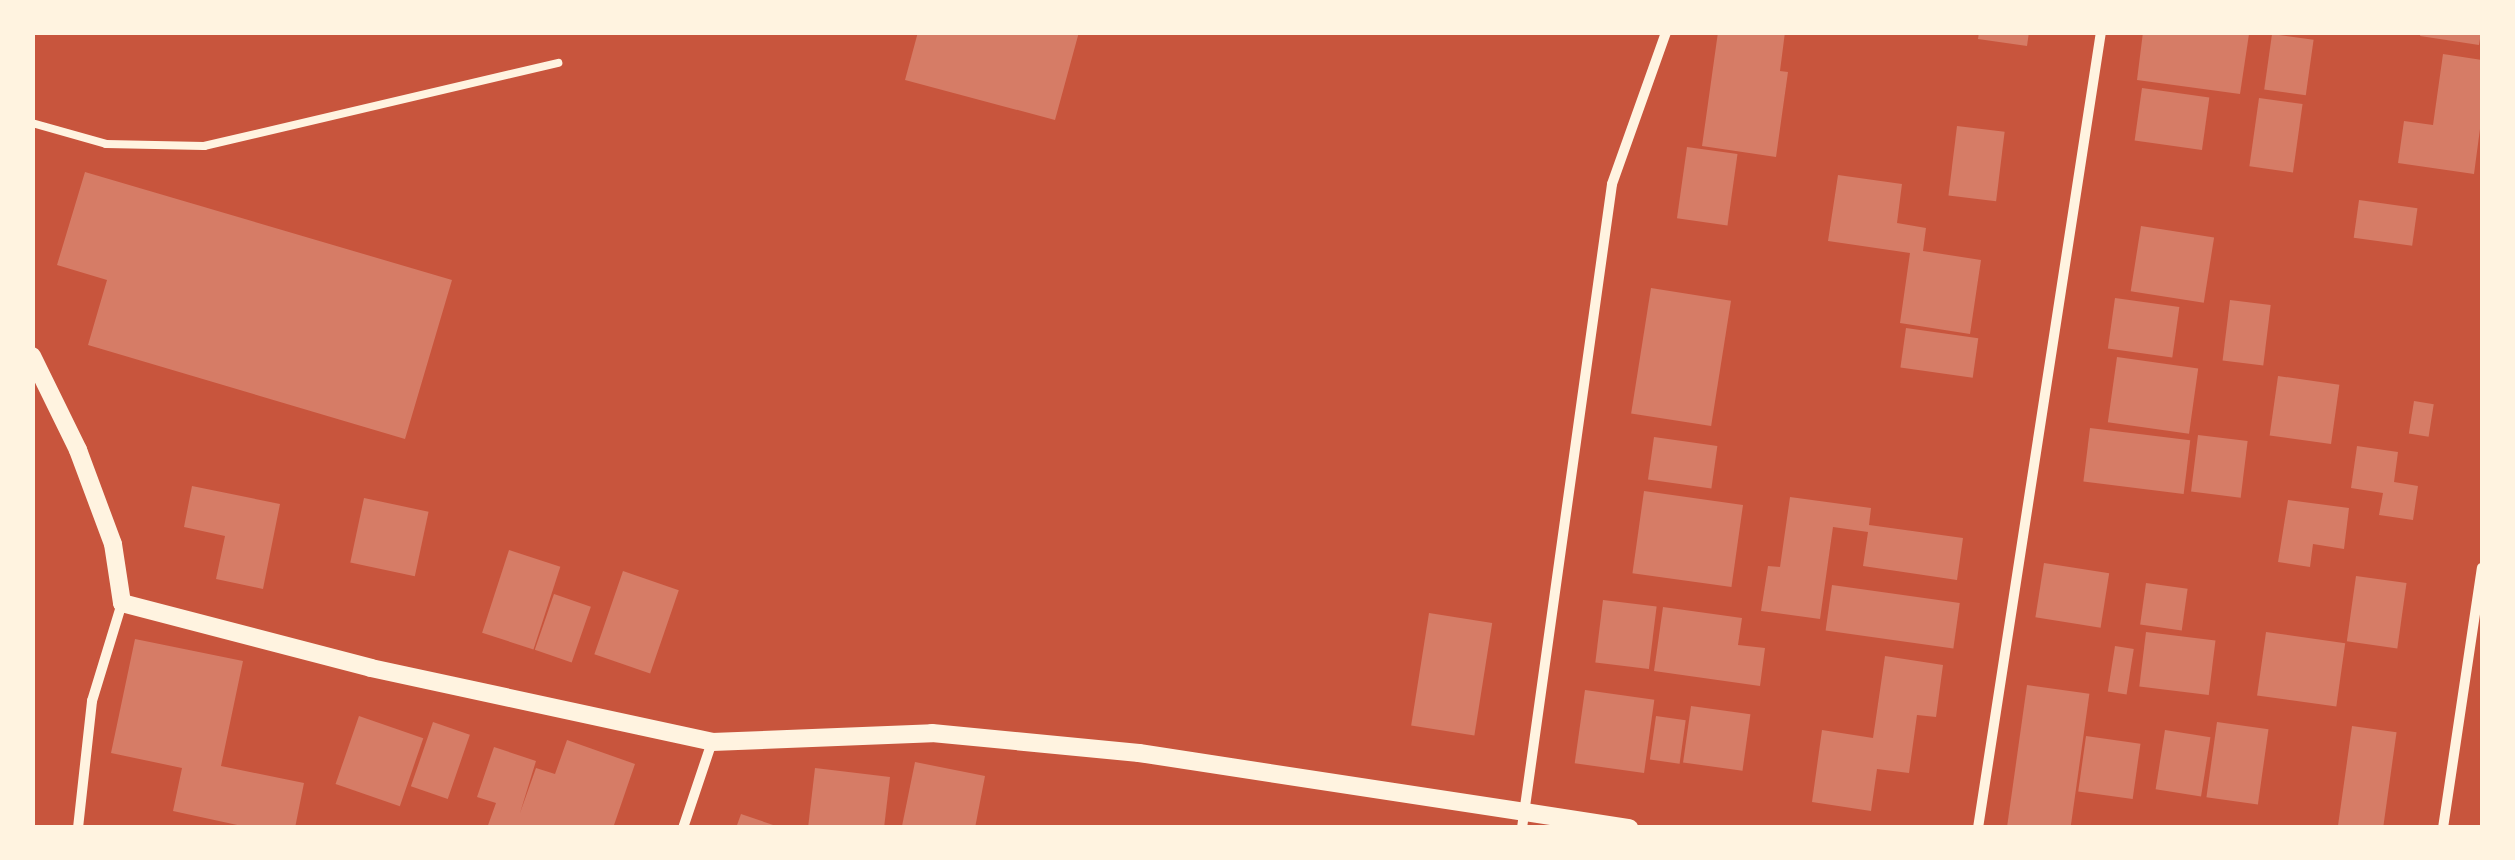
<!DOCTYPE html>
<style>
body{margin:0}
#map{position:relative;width:2515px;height:860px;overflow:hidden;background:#c8553d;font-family:"Open Sans",sans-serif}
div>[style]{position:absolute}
.building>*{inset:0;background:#d67c66;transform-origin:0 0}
.service>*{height:8px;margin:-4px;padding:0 4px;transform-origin:4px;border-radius:4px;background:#fff3e0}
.minor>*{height:10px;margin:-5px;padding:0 5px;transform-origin:5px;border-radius:5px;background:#fff3e0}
.tertiary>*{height:18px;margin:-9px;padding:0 9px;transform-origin:9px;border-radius:9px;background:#fff3e0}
span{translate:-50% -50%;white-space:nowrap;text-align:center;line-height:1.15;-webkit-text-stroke:8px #fff3e0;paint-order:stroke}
.frame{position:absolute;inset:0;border:35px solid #fff3e0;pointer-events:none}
</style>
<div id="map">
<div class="building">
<div style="clip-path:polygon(918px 32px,1079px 32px,1055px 120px,905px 80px)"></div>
<div style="clip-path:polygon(1718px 32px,1785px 32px,1780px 71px,1788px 72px,1776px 157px,1702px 146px)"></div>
<div style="clip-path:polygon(1979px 32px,2029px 32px,2027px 46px,1978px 39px)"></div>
<div style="clip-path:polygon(2143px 32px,2249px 34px,2240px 94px,2137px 80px)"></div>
<div style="clip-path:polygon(2421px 32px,2481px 32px,2479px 45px,2420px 36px)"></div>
<div style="left:2272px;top:34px;width:42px;height:56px;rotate:8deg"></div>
<div style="clip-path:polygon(2443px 54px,2482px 60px,2482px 114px,2474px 174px,2398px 163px,2404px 121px,2433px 125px)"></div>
<div style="left:2142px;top:88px;width:68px;height:53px;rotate:8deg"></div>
<div style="left:2259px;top:98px;width:44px;height:69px;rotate:8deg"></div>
<div style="left:1957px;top:126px;width:48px;height:70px;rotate:7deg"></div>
<div style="left:1687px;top:147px;width:51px;height:72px;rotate:8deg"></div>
<div style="clip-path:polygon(85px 172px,452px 280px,405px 439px,88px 345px,107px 280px,57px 265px)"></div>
<div style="clip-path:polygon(1838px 175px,1902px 184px,1897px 223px,1926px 228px,1923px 251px,1981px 260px,1970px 334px,1900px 323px,1910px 253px,1828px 241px)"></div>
<div style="left:2359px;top:200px;width:59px;height:38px;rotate:8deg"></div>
<div style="left:2141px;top:226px;width:74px;height:66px;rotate:9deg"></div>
<div style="left:1651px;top:288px;width:81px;height:127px;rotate:9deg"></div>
<div style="left:2115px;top:298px;width:65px;height:51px;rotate:8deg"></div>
<div style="left:2230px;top:300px;width:41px;height:61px;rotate:7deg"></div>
<div style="left:1906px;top:328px;width:73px;height:40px;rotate:8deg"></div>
<div style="left:2117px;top:357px;width:82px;height:66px;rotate:8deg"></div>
<div style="left:2278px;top:376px;width:62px;height:60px;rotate:8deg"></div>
<div style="left:2414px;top:401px;width:20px;height:33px;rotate:9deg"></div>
<div style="left:2090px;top:428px;width:101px;height:54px;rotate:7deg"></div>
<div style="left:2198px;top:435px;width:50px;height:57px;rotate:7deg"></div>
<div style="left:1654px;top:437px;width:64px;height:43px;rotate:8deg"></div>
<div style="clip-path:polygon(2357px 446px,2398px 452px,2394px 482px,2418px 486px,2413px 520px,2379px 515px,2383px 493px,2351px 488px)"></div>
<div style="clip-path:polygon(192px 486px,280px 504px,263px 589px,216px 579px,225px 536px,184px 527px)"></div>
<div style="left:1644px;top:491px;width:100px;height:83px;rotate:8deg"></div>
<div style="clip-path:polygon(1790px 497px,1871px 508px,1869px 525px,1963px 538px,1957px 580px,1863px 566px,1868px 532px,1833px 527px,1820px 619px,1761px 611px,1768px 566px,1780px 567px)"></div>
<div style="left:364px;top:498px;width:66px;height:66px;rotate:12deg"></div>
<div style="clip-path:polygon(2288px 500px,2349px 508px,2344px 549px,2313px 544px,2310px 567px,2278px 562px)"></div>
<div style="left:509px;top:550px;width:54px;height:87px;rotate:18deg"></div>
<div style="left:2044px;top:563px;width:66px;height:55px;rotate:9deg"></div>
<div style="left:623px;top:571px;width:59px;height:88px;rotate:19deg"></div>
<div style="left:2356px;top:576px;width:51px;height:66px;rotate:8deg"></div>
<div style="left:2146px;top:583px;width:42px;height:42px;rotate:8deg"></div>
<div style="left:1832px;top:585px;width:129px;height:46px;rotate:8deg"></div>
<div style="left:554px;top:594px;width:39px;height:59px;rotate:19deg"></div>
<div style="left:1603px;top:600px;width:54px;height:63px;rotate:7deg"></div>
<div style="clip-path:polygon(1663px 607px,1742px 618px,1738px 645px,1765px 648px,1760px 686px,1654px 671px)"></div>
<div style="left:1429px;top:613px;width:64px;height:114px;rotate:9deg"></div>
<div style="left:2146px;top:632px;width:70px;height:55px;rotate:7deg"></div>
<div style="left:2266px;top:632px;width:80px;height:64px;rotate:8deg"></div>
<div style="clip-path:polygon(135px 639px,243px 661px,221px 766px,304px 783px,295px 828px,251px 828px,173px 811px,182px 768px,111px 753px)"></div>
<div style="left:2115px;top:646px;width:19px;height:46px;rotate:9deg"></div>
<div style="clip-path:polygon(1885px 656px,1943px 665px,1936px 717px,1917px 715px,1909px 773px,1877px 769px,1871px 811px,1812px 802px,1822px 730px,1873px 738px)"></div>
<div style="left:2027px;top:685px;width:63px;height:145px;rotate:8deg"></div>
<div style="left:1585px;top:690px;width:70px;height:74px;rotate:8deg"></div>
<div style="left:1691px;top:706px;width:60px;height:57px;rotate:8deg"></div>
<div style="left:359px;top:716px;width:68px;height:72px;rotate:19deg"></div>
<div style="left:1656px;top:716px;width:30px;height:44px;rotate:8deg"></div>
<div style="left:433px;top:722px;width:39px;height:68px;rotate:19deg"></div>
<div style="left:2217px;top:722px;width:52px;height:76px;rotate:8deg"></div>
<div style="left:2352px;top:726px;width:45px;height:103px;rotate:8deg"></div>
<div style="left:2165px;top:730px;width:46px;height:60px;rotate:9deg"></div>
<div style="left:2086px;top:736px;width:55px;height:56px;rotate:8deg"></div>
<div style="clip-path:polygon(567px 740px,635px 764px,613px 828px,487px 828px,496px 803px,477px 797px,494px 747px,536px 761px,520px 813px,536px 768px,555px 774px)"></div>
<div style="clip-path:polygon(915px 762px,985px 776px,975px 828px,902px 826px)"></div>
<div style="clip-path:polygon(815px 768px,890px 777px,884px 828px,808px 828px)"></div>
<div style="clip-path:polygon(741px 814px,779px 827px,779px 828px,736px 828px)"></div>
</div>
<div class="service">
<div style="left:32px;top:123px;width:77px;rotate:15.8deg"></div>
<div style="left:106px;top:144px;width:98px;rotate:1.2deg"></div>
<div style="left:204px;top:146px;width:364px;rotate:-13.2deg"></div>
</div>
<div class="minor">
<div style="left:78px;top:828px;width:128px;rotate:-83.7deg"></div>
<div style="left:92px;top:701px;width:102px;rotate:-73deg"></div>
<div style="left:683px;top:828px;width:91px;rotate:-71.4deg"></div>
<div style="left:1522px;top:828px;width:650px;rotate:-82.04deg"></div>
<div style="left:1612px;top:184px;width:161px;rotate:-70.4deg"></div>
<div style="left:1978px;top:828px;width:805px;rotate:-81.22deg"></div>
<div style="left:2443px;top:828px;width:263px;rotate:-81.5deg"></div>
</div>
<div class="tertiary">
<div style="left:32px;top:356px;width:105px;rotate:63.9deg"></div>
<div style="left:78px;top:450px;width:100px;rotate:69.6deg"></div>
<div style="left:113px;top:544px;width:60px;rotate:81.3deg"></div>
<div style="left:122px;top:603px;width:257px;rotate:14.6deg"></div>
<div style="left:371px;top:668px;width:349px;rotate:12.2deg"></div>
<div style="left:712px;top:742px;width:220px;rotate:-2.3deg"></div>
<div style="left:932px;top:733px;width:208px;rotate:5.5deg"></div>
<div style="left:1139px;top:753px;width:496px;rotate:8.7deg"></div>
</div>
<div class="frame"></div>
</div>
